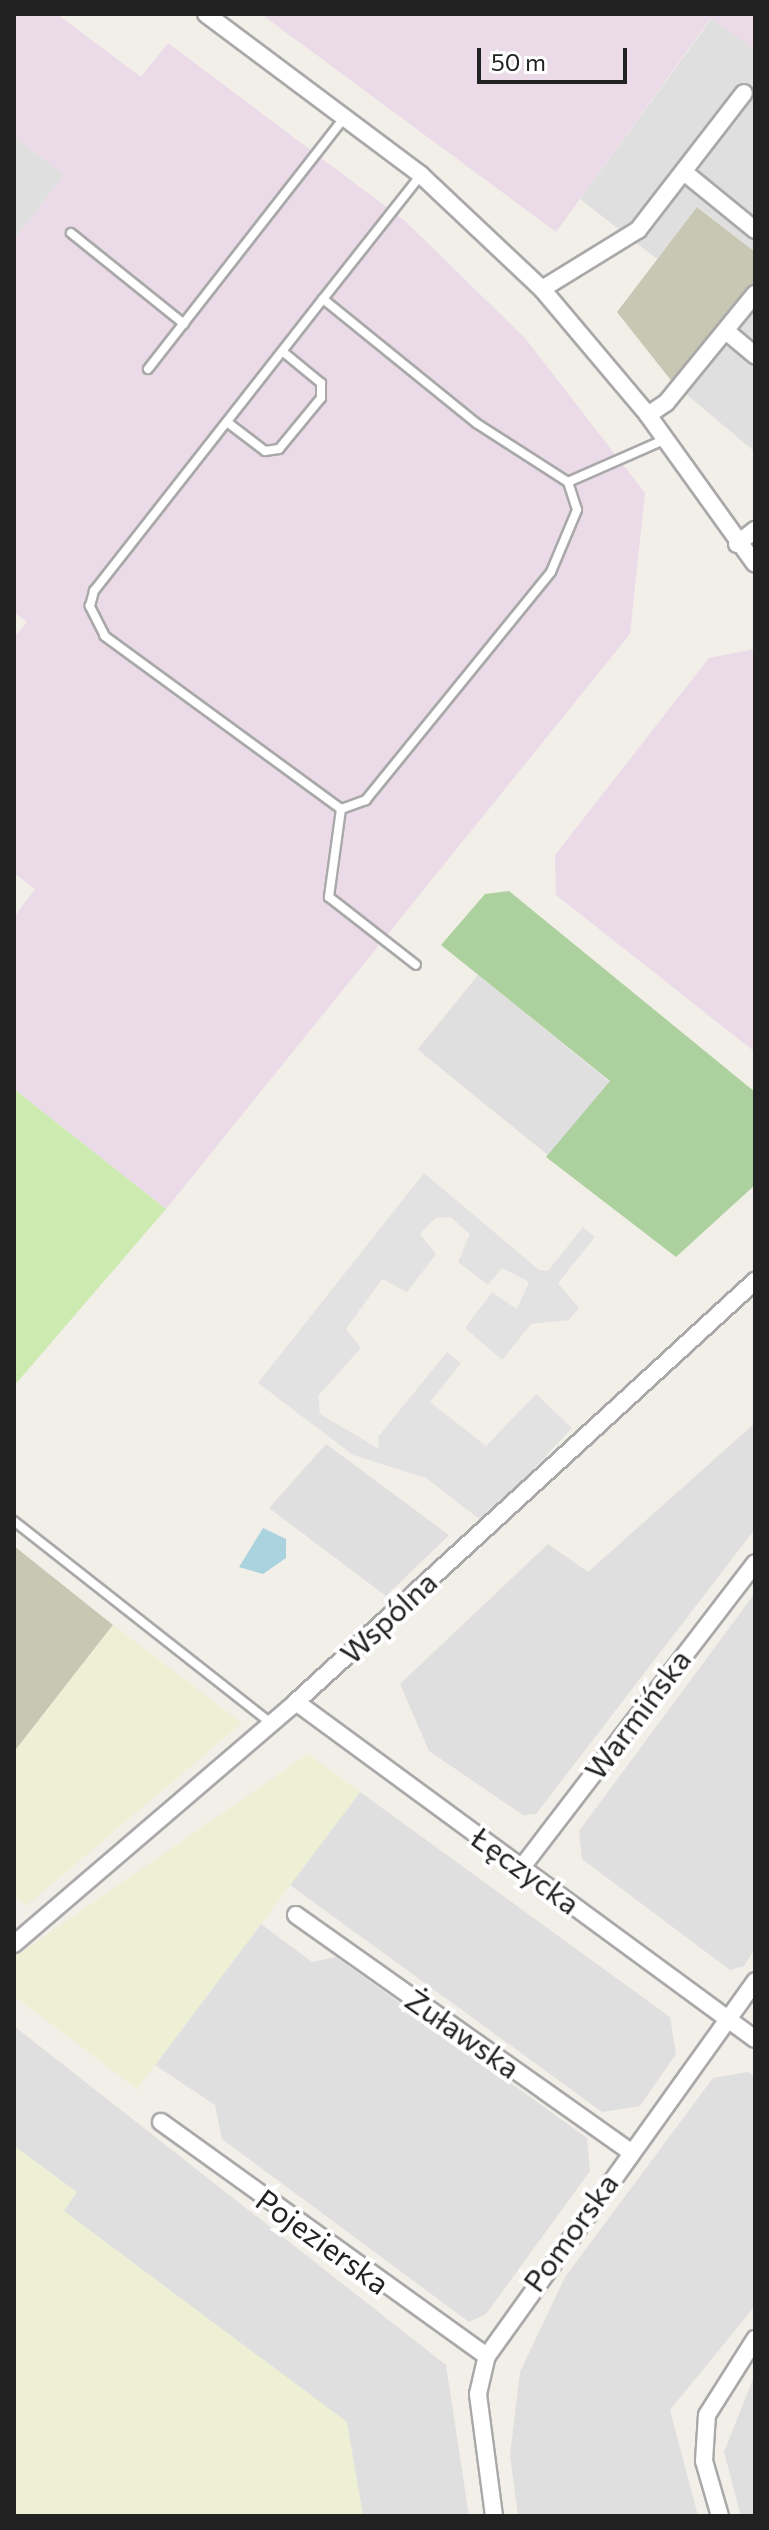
<!DOCTYPE html>
<meta charset="utf-8">
<style>
body{margin:0}
#map{position:relative;width:769px;height:2530px;overflow:hidden;background:#f2efe9;font-family:Commissioner,sans-serif}
div>[style]{position:absolute}
.residential>*{inset:0;background:#e0dfdf;transform-origin:0 0}
.industrial>*{inset:0;background:#ebdbe8}
.construction>*{inset:0;background:#c7c7b4}
.farmland>*{inset:0;background:#eef0d5}
.grass>*{inset:0;background:#cdebb0}
.forest>*{inset:0;background:#add19e}
.parking>*{inset:0;background:#e2e2e2}
.water>*{inset:0;background:#aad3df}
.roads{filter:drop-shadow(2px 0 #a9a9a9) drop-shadow(-2px 0 #a9a9a9) drop-shadow(0 2px #a9a9a9) drop-shadow(0 -2px #a9a9a9)}
.service>*{height:8px;margin:-4px;padding:0 4px;transform-origin:4px;border-radius:4px;background:#fff}
.minor>*{height:16px;margin:-8px;padding:0 8px;transform-origin:8px;border-radius:8px;background:#fff}
span{translate:-50% -50%;white-space:nowrap;text-align:center;line-height:1.15;-webkit-text-stroke:8px #fff;paint-order:stroke}
.street-label{font-size:30px;color:#222}
.frame{position:absolute;inset:0;border:16px solid #222;pointer-events:none}
.scale{position:absolute;left:477px;top:48px;width:150px;height:36px;box-sizing:border-box;border:4px solid #222;border-top:0;padding-left:10px;font-size:24px;line-height:28px;white-space:nowrap;color:#222;-webkit-text-stroke:6px #fff;paint-order:stroke}
</style>
<div id="map">
<div class="residential">
<div style="clip-path:polygon(712px 18px,755px 50px,755px 252px,698px 207px,657px 259px,580px 199px)"></div>
<div style="clip-path:polygon(14px 136px,64px 175px,14px 240px)"></div>
<div style="clip-path:polygon(755px 280px,755px 452px,673px 383px)"></div>
<div style="left:478px;top:975px;width:170px;height:96px;rotate:39deg"></div>
<div style="clip-path:polygon(755px 1423px,755px 1529px,536px 1814px,523px 1815px,429px 1751px,400px 1684px,548px 1544px,588px 1572px)"></div>
<div style="clip-path:polygon(326px 1444px,449px 1535px,386px 1596px,269px 1508px)"></div>
<div style="clip-path:polygon(755px 1593px,755px 1949px,744px 1966px,730px 1970px,582px 1859px,579px 1831px)"></div>
<div style="clip-path:polygon(360px 1792px,670px 2017px,676px 2054px,640px 2106px,602px 2112px,290px 1885px)"></div>
<div style="clip-path:polygon(261px 1924px,312px 1962px,336px 1957px,587px 2138px,590px 2171px,486px 2314px,469px 2322px,222px 2139px,215px 2105px,155px 2065px)"></div>
<div style="clip-path:polygon(14px 2026px,446px 2365px,469px 2516px,363px 2516px,346px 2422px,63px 2211px,76px 2192px,14px 2146px)"></div>
<div style="clip-path:polygon(748px 2072px,755px 2077px,755px 2306px,670px 2410px,698px 2516px,518px 2516px,510px 2455px,520px 2372px,565px 2277px,713px 2078px)"></div>
<div style="clip-path:polygon(755px 2374px,755px 2516px,741px 2516px,724px 2452px)"></div>
</div>
<div class="industrial">
<div style="clip-path:polygon(14px 14px,57px 14px,141px 77px,168px 43px,405px 221px,525px 338px,645px 493px,630px 634px,166px 1209px,14px 1089px,14px 917px,35px 889px,14px 873px,14px 638px,27px 622px,14px 612px,14px 240px,64px 175px,14px 136px)"></div>
<div style="clip-path:polygon(261px 14px,755px 14px,755px 50px,711px 18px,556px 232px)"></div>
<div style="clip-path:polygon(755px 649px,755px 1052px,556px 895px,555px 855px,709px 658px)"></div>
</div>
<div class="construction">
<div style="clip-path:polygon(697px 207px,755px 252px,755px 280px,673px 383px,617px 312px)"></div>
<div style="clip-path:polygon(14px 1546px,113px 1625px,14px 1752px)"></div>
</div>
<div class="farmland">
<div style="clip-path:polygon(113px 1625px,242px 1723px,26px 1906px,14px 1896px,14px 1752px)"></div>
<div style="clip-path:polygon(308px 1754px,360px 1792px,137px 2089px,14px 1996px,14px 1957px)"></div>
<div style="clip-path:polygon(14px 2146px,77px 2192px,64px 2211px,347px 2422px,363px 2516px,14px 2516px)"></div>
</div>
<div class="grass">
<div style="clip-path:polygon(14px 1089px,166px 1209px,14px 1386px)"></div>
</div>
<div class="forest">
<div style="clip-path:polygon(509px 891px,755px 1092px,755px 1185px,676px 1257px,546px 1157px,610px 1081px,441px 945px,485px 894px)"></div>
</div>
<div class="parking">
<div style="clip-path:polygon(424px 1173px,539px 1270px,548px 1271px,583px 1227px,595px 1237px,558px 1283px,579px 1308px,569px 1320px,531px 1324px,502px 1360px,465px 1328px,492px 1292px,517px 1309px,529px 1282px,502px 1268px,488px 1285px,458px 1262px,470px 1234px,450px 1217px,436px 1218px,420px 1234px,436px 1254px,407px 1292px,382px 1279px,346px 1329px,361px 1348px,318px 1396px,320px 1414px,379px 1449px,378px 1437px,447px 1352px,461px 1363px,430px 1402px,486px 1446px,536px 1394px,572px 1428px,526px 1477px,534px 1484px,487px 1525px,426px 1478px,353px 1455px,258px 1383px)"></div>
</div>
<div class="water">
<div style="clip-path:polygon(263px 1528px,286px 1539px,286px 1558px,263px 1574px,239px 1567px)"></div>
</div>
<div class="roads">
<div class="service">
<div style="left:71px;top:233px;width:145px;rotate:38.8deg"></div>
<div style="left:323px;top:299px;width:197px;rotate:39deg"></div>
<div style="left:476px;top:423px;width:109px;rotate:32.7deg"></div>
<div style="left:568px;top:482px;width:29px;rotate:72deg"></div>
<div style="left:577px;top:510px;width:67px;rotate:112.8deg"></div>
<div style="left:551px;top:572px;width:294px;rotate:129.1deg"></div>
<div style="left:366px;top:800px;width:27px;rotate:160deg"></div>
<div style="left:341px;top:809px;width:293px;rotate:-143.8deg"></div>
<div style="left:105px;top:636px;width:34px;rotate:-117deg"></div>
<div style="left:90px;top:606px;width:16px;rotate:-75deg"></div>
<div style="left:94px;top:591px;width:371px;rotate:-51.9deg"></div>
<div style="left:323px;top:299px;width:158px;rotate:-51.7deg"></div>
<div style="left:148px;top:369px;width:320px;rotate:-52deg"></div>
<div style="left:227px;top:422px;width:48px;rotate:37.3deg"></div>
<div style="left:265px;top:451px;width:14px;rotate:-8deg"></div>
<div style="left:279px;top:449px;width:66px;rotate:-50.5deg"></div>
<div style="left:321px;top:398px;width:15px;rotate:-90deg"></div>
<div style="left:321px;top:383px;width:50px;rotate:-140.6deg"></div>
<div style="left:568px;top:482px;width:107px;rotate:-23.7deg"></div>
<div style="left:341px;top:809px;width:89px;rotate:97.8deg"></div>
<div style="left:329px;top:897px;width:110px;rotate:38deg"></div>
<div style="left:14px;top:1521px;width:327px;rotate:38.2deg"></div>
</div>
<div class="minor">
<div style="left:206px;top:14px;width:269px;rotate:36.8deg"></div>
<div style="left:421px;top:175px;width:166px;rotate:43.3deg"></div>
<div style="left:542px;top:289px;width:165px;rotate:49.9deg"></div>
<div style="left:648px;top:415px;width:183px;rotate:54.3deg"></div>
<div style="left:684px;top:172px;width:92px;rotate:39.2deg"></div>
<div style="left:542px;top:289px;width:113px;rotate:-31.6deg"></div>
<div style="left:638px;top:230px;width:173px;rotate:-52.3deg"></div>
<div style="left:726px;top:331px;width:38px;rotate:40deg"></div>
<div style="left:648px;top:415px;width:22px;rotate:-34deg"></div>
<div style="left:666px;top:403px;width:141px;rotate:-50.8deg"></div>
<div style="left:737px;top:544px;width:23px;rotate:-38deg"></div>
<div style="left:296px;top:1702px;width:569px;rotate:36.29deg"></div>
<div style="left:522px;top:1867px;width:383px;rotate:-52.5deg"></div>
<div style="left:296px;top:1915px;width:408px;rotate:35.3deg"></div>
<div style="left:14px;top:1944px;width:372px;rotate:-40.6deg"></div>
<div style="left:296px;top:1702px;width:623px;rotate:-42.53deg"></div>
<div style="left:161px;top:2122px;width:401px;rotate:35.7deg"></div>
<div style="left:494px;top:2516px;width:123px;rotate:-97.5deg"></div>
<div style="left:478px;top:2394px;width:39px;rotate:-77deg"></div>
<div style="left:487px;top:2356px;width:461px;rotate:-54.4deg"></div>
<div style="left:720px;top:2516px;width:57px;rotate:-106.2deg"></div>
<div style="left:704px;top:2461px;width:46px;rotate:-86.3deg"></div>
<div style="left:707px;top:2415px;width:90px;rotate:-57.7deg"></div>
</div>
</div>
<div class="street-label">
<span style="left:388px;top:1617px;rotate:-43deg">Wspólna</span>
<span style="left:637px;top:1714px;rotate:-53deg">Warmińska</span>
<span style="left:526px;top:1870px;rotate:36deg">Łęczycka</span>
<span style="left:463px;top:2033px;rotate:35deg">Żuławska</span>
<span style="left:570px;top:2232px;rotate:-54deg">Pomorska</span>
<span style="left:323px;top:2241px;rotate:36deg">Pojezierska</span>
</div>
<div class="frame"></div>
<div class="scale">50 m</div>
</div>
